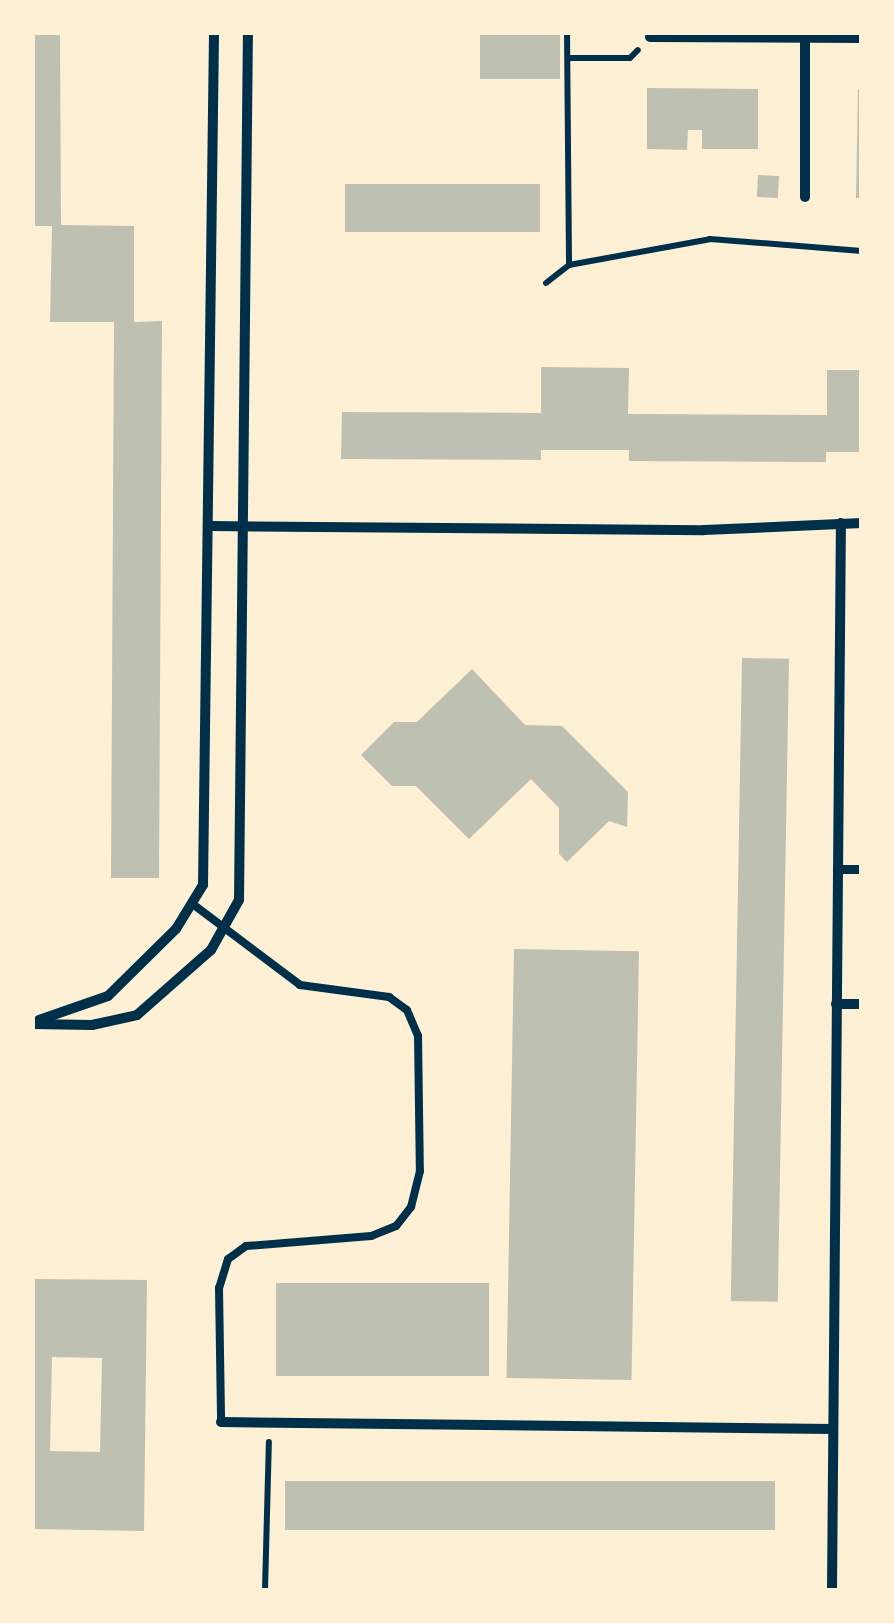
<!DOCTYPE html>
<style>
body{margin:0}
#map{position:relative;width:894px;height:1623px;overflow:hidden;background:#fdf0d5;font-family:"Roboto Condensed",sans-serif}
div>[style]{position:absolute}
.building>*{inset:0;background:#bec0b2;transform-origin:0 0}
.path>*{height:6px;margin:-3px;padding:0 3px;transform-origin:3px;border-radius:3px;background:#003049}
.service>*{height:8px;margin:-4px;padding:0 4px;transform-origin:4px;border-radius:4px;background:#003049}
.pedestrian>*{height:9px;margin:-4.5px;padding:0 4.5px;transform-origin:4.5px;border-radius:4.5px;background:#003049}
.minor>*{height:10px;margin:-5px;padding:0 5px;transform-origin:5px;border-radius:5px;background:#003049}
span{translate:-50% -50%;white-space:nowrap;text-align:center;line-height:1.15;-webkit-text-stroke:10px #fdf0d5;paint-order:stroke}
.frame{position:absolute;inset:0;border:35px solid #fdf0d5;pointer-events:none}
</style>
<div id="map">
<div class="building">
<div style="clip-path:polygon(32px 32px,60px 32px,61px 225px,134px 226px,134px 322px,162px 321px,159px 878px,111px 878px,114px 322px,50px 322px,52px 226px,32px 226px)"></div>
<div style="left:480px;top:32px;width:80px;height:47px"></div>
<div style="clip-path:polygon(647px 88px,758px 89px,758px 149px,702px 149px,702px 130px,688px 130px,687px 150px,647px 149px)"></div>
<div style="clip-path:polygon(858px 89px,862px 89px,862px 198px,856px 198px)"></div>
<div style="left:758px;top:175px;width:21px;height:22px;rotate:3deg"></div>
<div style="left:345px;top:184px;width:195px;height:48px"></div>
<div style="clip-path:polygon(541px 367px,629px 368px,628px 414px,827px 415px,827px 370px,862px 370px,862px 452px,826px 452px,826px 462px,629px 461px,629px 450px,541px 450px,541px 460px,341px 459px,342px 412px,541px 413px)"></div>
<div style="left:742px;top:658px;width:47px;height:643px;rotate:1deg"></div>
<div style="clip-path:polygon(472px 669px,525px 725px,562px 726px,628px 792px,627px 827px,609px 821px,567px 862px,559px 854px,559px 808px,531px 779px,469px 839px,416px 786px,392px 786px,361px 755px,394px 722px,417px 722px)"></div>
<div style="left:514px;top:949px;width:125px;height:429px;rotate:1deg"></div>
<div style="clip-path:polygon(evenodd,32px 1279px,147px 1280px,144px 1531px,32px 1529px,32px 1279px,52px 1357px,102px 1358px,100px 1452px,50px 1451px,52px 1357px)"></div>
<div style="left:276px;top:1283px;width:213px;height:93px"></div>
<div style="left:285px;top:1481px;width:490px;height:49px"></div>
</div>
<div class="path">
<div style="left:567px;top:32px;width:233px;rotate:89.5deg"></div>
<div style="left:568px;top:58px;width:62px"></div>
<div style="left:630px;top:58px;width:11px;rotate:-45deg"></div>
<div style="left:546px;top:283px;width:29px;rotate:-38deg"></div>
<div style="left:569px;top:265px;width:143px;rotate:-10.4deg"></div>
<div style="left:710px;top:239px;width:152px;rotate:4.5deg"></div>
<div style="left:265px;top:1590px;width:148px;rotate:-88.5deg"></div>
</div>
<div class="service">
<div style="left:194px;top:905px;width:133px;rotate:37deg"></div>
<div style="left:300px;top:985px;width:90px;rotate:7.7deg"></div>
<div style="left:389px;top:997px;width:22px;rotate:36deg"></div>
<div style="left:407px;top:1010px;width:28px;rotate:67deg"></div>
<div style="left:418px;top:1036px;width:135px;rotate:89.2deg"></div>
<div style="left:420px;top:1171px;width:37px;rotate:104deg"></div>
<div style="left:411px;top:1207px;width:24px;rotate:128deg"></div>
<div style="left:396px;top:1226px;width:27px;rotate:158deg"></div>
<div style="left:371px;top:1236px;width:125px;rotate:175.4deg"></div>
<div style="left:246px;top:1246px;width:22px;rotate:144deg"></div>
<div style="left:228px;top:1259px;width:30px;rotate:107deg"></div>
<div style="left:219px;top:1288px;width:134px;rotate:89.1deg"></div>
</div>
<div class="pedestrian">
<div style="left:837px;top:869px;width:25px"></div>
</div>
<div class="minor">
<div style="left:650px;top:37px;width:212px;rotate:0.3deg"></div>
<div style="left:805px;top:197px;width:164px;rotate:-90deg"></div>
<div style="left:211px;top:526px;width:493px;rotate:0.5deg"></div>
<div style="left:704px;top:530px;width:158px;rotate:-2.5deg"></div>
<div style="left:836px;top:1004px;width:26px"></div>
<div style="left:39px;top:1020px;width:73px;rotate:-19.2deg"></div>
<div style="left:108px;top:996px;width:95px;rotate:-44.6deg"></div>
<div style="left:176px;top:929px;width:52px;rotate:-58.5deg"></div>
<div style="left:203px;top:885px;width:853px;rotate:-89.26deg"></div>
<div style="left:32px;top:1024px;width:60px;rotate:1deg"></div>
<div style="left:92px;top:1025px;width:46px;rotate:-12.5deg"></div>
<div style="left:137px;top:1015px;width:98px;rotate:-41.3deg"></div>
<div style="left:211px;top:950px;width:57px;rotate:-60.8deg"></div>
<div style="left:239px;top:900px;width:868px;rotate:-89.41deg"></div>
<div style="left:221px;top:1422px;width:612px;rotate:0.66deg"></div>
<div style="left:832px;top:1590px;width:1067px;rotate:-89.52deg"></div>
</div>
<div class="frame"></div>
</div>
